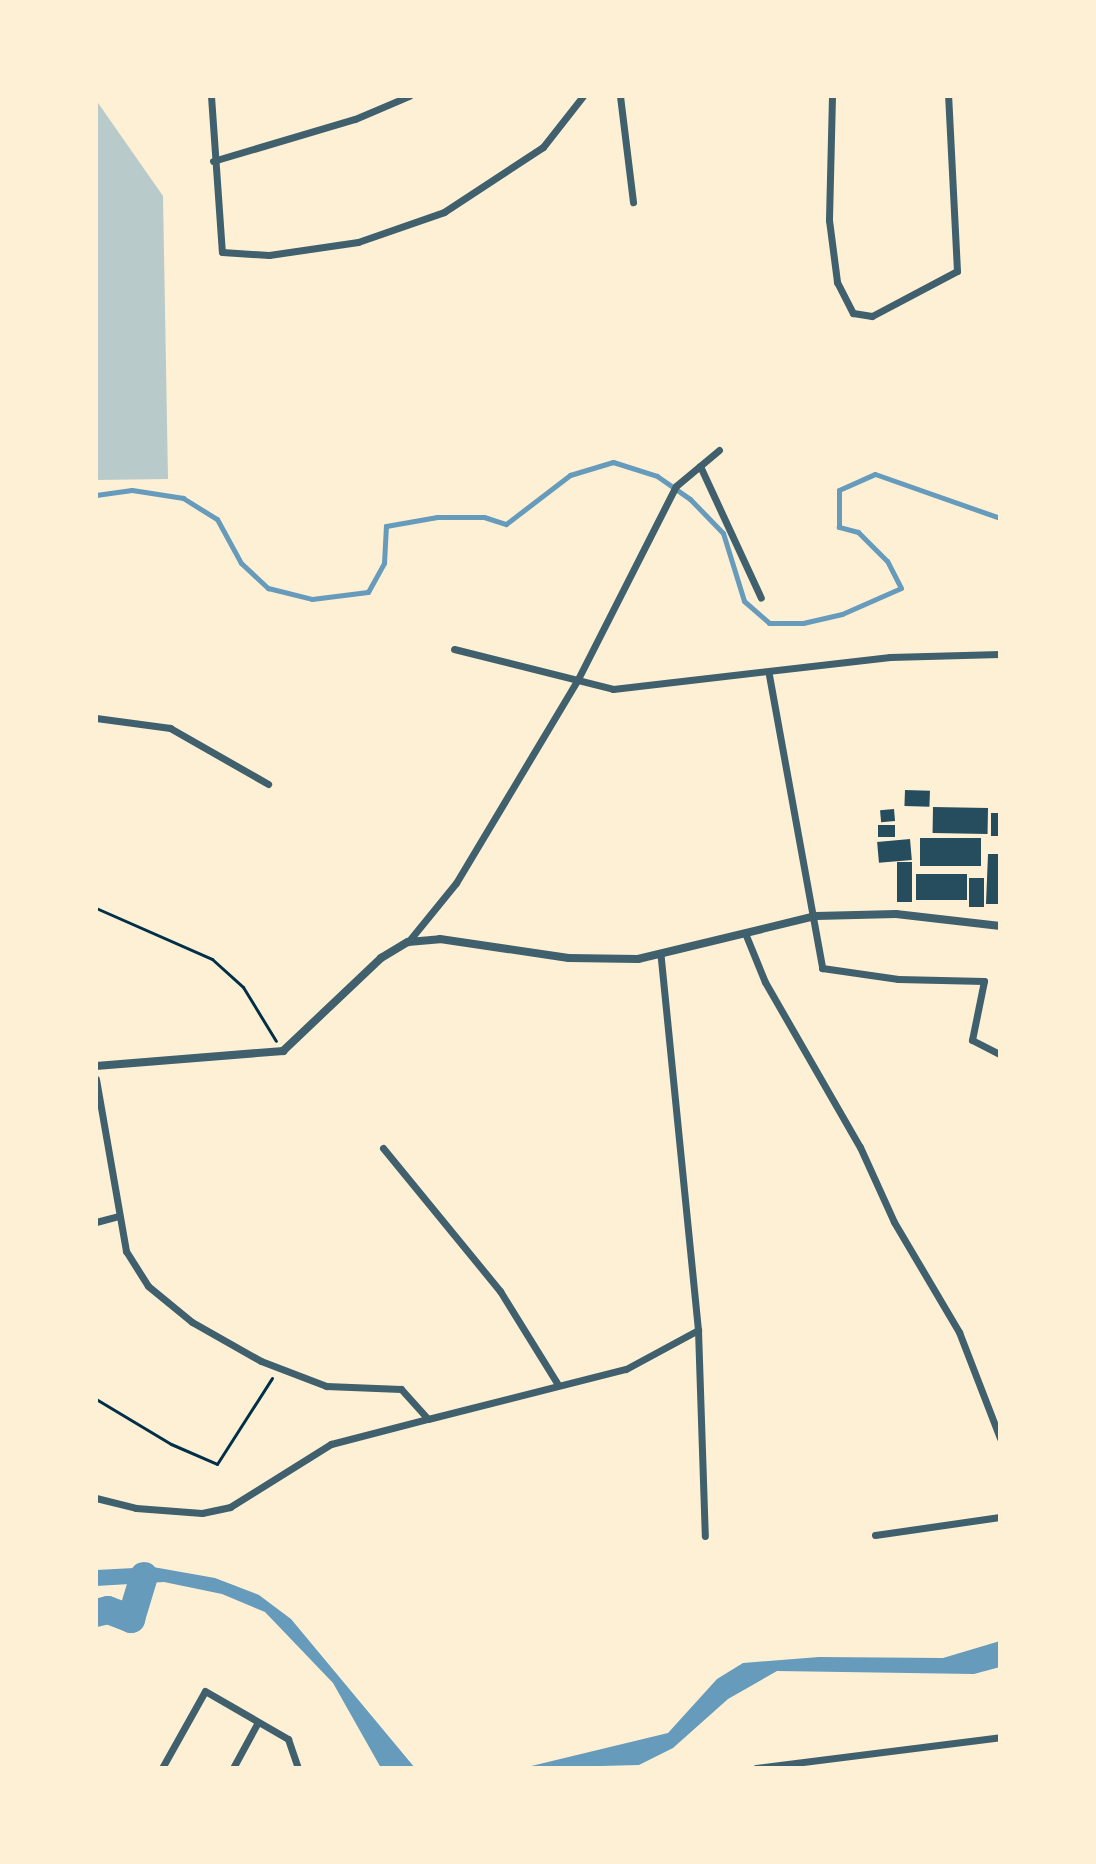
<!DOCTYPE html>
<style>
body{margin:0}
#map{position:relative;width:1096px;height:1864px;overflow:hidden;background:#fdf0d5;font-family:"Noto Serif",serif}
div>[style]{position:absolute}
.green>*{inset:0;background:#b9caca}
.water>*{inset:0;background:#669bbc}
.stream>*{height:5px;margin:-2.5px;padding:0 2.5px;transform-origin:2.5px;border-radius:2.5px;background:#669bbc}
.river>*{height:28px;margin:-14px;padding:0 14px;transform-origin:14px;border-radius:14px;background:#669bbc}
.building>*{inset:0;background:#264d5e;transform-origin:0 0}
.path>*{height:3px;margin:-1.5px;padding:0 1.5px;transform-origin:1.5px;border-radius:1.5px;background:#003049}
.minor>*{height:7px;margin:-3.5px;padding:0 3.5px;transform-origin:3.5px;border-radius:3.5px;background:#3f606c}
.tertiary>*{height:8px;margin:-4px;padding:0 4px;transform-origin:4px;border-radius:4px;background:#3f606c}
span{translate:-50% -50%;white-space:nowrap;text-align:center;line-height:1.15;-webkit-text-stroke:7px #fdf0d5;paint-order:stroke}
.frame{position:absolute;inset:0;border:98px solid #fdf0d5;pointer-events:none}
</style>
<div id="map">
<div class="green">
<div style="clip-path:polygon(96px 100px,163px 196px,168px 479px,96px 480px)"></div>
</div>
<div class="water">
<div style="clip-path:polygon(153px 1567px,215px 1578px,259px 1595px,291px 1619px,415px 1768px,381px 1768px,333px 1683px,265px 1612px,222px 1594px,164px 1582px,96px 1586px,96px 1570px)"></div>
<div style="clip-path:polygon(1000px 1641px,1000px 1667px,974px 1674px,777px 1671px,728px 1699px,673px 1748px,639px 1765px,523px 1768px,668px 1733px,717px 1679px,743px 1663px,819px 1657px,943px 1658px)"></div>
</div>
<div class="stream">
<div style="left:96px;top:495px;width:36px;rotate:-8deg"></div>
<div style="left:132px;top:490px;width:52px;rotate:8.9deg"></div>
<div style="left:183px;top:498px;width:40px;rotate:32deg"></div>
<div style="left:217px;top:519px;width:50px;rotate:61.4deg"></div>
<div style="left:241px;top:563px;width:37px;rotate:43deg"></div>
<div style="left:268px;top:588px;width:45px;rotate:14deg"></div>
<div style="left:312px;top:599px;width:56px;rotate:-7.1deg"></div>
<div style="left:368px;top:592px;width:33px;rotate:-61deg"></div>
<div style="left:384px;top:563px;width:37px;rotate:-87deg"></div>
<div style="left:386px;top:526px;width:52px;rotate:-10deg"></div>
<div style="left:437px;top:517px;width:47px"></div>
<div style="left:484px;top:517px;width:23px;rotate:18deg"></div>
<div style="left:506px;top:524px;width:81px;rotate:-37.4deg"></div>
<div style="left:570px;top:475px;width:45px;rotate:-16.8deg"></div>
<div style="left:613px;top:462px;width:46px;rotate:17.7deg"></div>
<div style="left:657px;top:476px;width:40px;rotate:34.9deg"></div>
<div style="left:690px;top:499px;width:47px;rotate:45.9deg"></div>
<div style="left:723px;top:533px;width:71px;rotate:72.8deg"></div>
<div style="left:744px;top:601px;width:33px;rotate:41deg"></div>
<div style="left:769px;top:623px;width:34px"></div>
<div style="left:803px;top:623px;width:40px;rotate:-13deg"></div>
<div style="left:842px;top:614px;width:64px;rotate:-23.8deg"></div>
<div style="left:901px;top:588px;width:30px;rotate:-117deg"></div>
<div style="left:887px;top:561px;width:41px;rotate:-135deg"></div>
<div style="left:858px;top:532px;width:20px;rotate:-165deg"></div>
<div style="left:839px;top:527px;width:37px;rotate:-90deg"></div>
<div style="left:839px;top:490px;width:39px;rotate:-24deg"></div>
<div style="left:875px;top:474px;width:133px;rotate:19.4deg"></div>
</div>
<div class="river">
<div style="left:96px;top:1613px;width:12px;rotate:-14deg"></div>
<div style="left:108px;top:1610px;width:25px;rotate:21deg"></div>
<div style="left:131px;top:1619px;width:45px;rotate:-73.2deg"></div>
</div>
<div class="building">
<div style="left:905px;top:790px;width:25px;height:16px;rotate:2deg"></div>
<div style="left:933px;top:807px;width:55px;height:26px;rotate:1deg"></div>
<div style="left:894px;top:809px;width:12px;height:14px;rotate:85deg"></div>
<div style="left:1000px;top:813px;width:23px;height:9px;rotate:90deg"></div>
<div style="left:878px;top:825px;width:17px;height:12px"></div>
<div style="left:920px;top:838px;width:61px;height:28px"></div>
<div style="left:910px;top:839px;width:21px;height:33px;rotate:85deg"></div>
<div style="clip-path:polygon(988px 854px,1000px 854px,1000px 904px,986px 904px)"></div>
<div style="left:912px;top:862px;width:40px;height:15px;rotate:90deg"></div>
<div style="left:916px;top:874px;width:51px;height:26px"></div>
<div style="left:984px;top:878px;width:29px;height:15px;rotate:90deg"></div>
</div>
<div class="path">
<div style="left:96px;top:908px;width:127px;rotate:23.7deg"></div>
<div style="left:212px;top:959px;width:42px;rotate:42.1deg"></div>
<div style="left:243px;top:987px;width:63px;rotate:58.6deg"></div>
<div style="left:96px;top:1399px;width:87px;rotate:31deg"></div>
<div style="left:171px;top:1444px;width:50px;rotate:23.5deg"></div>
<div style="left:217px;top:1464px;width:102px;rotate:-57.4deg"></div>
</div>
<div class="minor">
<div style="left:211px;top:96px;width:156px;rotate:86deg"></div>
<div style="left:222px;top:252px;width:47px;rotate:3.7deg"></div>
<div style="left:269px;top:255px;width:90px;rotate:-8.3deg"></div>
<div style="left:358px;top:242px;width:91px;rotate:-19.2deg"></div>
<div style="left:444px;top:212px;width:118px;rotate:-33.3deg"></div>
<div style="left:543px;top:147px;width:65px;rotate:-51.9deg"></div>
<div style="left:620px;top:96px;width:107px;rotate:83deg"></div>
<div style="left:832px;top:96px;width:124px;rotate:91.4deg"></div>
<div style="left:829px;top:220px;width:63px;rotate:82.6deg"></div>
<div style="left:837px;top:282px;width:35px;rotate:63deg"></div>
<div style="left:853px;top:313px;width:19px;rotate:9deg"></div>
<div style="left:872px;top:316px;width:96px;rotate:-27.9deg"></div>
<div style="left:957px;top:271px;width:175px;rotate:-92.9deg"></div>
<div style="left:213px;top:161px;width:148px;rotate:-16.5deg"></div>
<div style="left:355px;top:119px;width:59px;rotate:-23.1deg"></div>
<div style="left:700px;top:466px;width:145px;rotate:65.2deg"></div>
<div style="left:454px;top:649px;width:164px;rotate:14.1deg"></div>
<div style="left:613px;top:689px;width:279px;rotate:-6.6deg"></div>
<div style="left:890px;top:657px;width:110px;rotate:-1.6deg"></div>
<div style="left:769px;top:675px;width:298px;rotate:79.7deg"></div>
<div style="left:822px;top:968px;width:77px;rotate:8.2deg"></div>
<div style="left:898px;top:979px;width:86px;rotate:1.3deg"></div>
<div style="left:984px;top:981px;width:60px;rotate:101.5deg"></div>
<div style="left:972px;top:1040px;width:31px;rotate:27deg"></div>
<div style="left:96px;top:718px;width:75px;rotate:7.7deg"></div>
<div style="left:170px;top:728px;width:113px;rotate:29.7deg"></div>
<div style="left:745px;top:933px;width:53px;rotate:67.8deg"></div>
<div style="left:765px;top:982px;width:190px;rotate:60.1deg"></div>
<div style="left:860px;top:1147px;width:82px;rotate:65.6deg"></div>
<div style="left:894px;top:1222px;width:128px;rotate:59.4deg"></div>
<div style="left:959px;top:1332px;width:114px;rotate:68.9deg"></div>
<div style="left:408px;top:942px;width:76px;rotate:-50.9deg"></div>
<div style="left:456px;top:883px;width:238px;rotate:-59.1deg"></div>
<div style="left:578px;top:679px;width:216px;rotate:-63.1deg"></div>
<div style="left:676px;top:486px;width:56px;rotate:-39.9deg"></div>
<div style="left:96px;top:1079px;width:175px;rotate:80.1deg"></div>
<div style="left:126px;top:1251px;width:41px;rotate:57.8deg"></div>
<div style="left:148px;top:1286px;width:57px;rotate:39.3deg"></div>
<div style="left:192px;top:1322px;width:79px;rotate:29.5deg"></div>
<div style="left:261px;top:1361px;width:70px;rotate:21deg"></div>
<div style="left:326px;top:1386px;width:75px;rotate:2.3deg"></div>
<div style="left:401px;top:1389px;width:40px;rotate:48deg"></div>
<div style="left:428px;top:1419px;width:204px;rotate:-14.2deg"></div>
<div style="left:626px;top:1369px;width:82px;rotate:-28.4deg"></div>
<div style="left:698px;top:1330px;width:375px;rotate:-95.7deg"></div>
<div style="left:383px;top:1148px;width:185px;rotate:50.7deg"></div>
<div style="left:500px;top:1291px;width:108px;rotate:58.2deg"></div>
<div style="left:96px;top:1222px;width:24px;rotate:-15deg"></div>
<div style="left:698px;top:1330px;width:206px;rotate:88.1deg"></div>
<div style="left:96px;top:1498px;width:41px;rotate:14deg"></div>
<div style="left:136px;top:1508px;width:66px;rotate:4.3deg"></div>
<div style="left:202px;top:1513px;width:29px;rotate:-12deg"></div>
<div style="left:230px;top:1507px;width:119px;rotate:-32deg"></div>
<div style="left:331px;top:1444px;width:100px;rotate:-14.5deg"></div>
<div style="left:875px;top:1535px;width:126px;rotate:-8.2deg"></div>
<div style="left:162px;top:1768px;width:88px;rotate:-60.8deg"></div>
<div style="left:205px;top:1691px;width:96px;rotate:30deg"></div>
<div style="left:288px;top:1739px;width:31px;rotate:71deg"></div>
<div style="left:233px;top:1768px;width:52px;rotate:-61.5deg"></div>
<div style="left:756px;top:1768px;width:246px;rotate:-7.2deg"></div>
</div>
<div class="tertiary">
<div style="left:96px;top:1066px;width:188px;rotate:-4.6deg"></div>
<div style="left:283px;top:1051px;width:135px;rotate:-43.5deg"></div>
<div style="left:381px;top:958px;width:31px;rotate:-31deg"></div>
<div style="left:408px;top:942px;width:32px;rotate:-5deg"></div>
<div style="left:440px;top:939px;width:130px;rotate:8.4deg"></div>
<div style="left:569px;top:958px;width:69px;rotate:0.8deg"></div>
<div style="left:638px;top:959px;width:183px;rotate:-13.6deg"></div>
<div style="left:816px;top:916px;width:80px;rotate:-1.4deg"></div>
<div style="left:896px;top:914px;width:105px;rotate:6.6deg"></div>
</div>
<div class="frame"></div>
</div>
